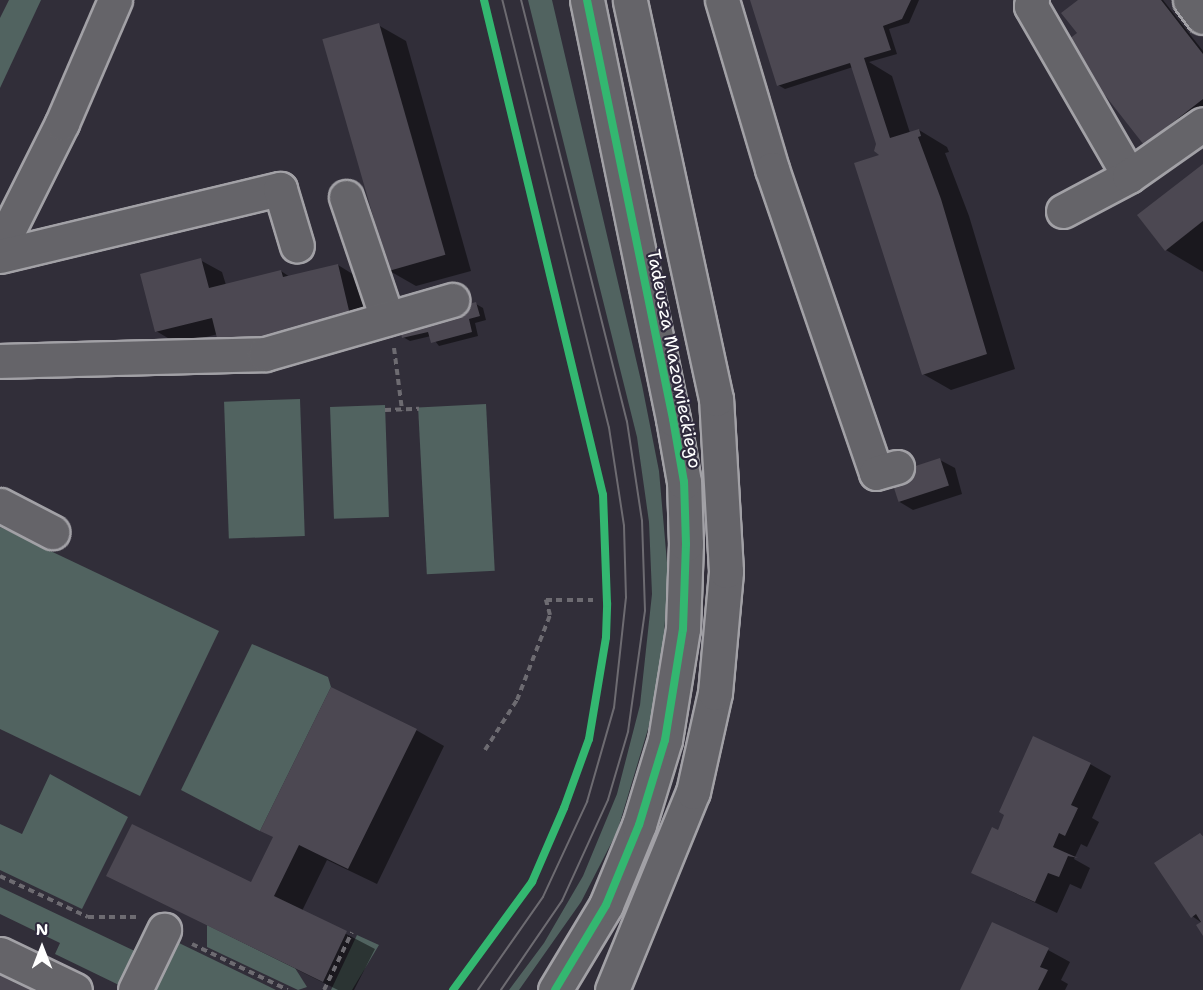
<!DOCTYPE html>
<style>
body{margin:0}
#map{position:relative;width:1203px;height:990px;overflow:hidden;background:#312e39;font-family:"Shantell Sans",sans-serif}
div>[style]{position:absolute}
.green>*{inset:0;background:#516360;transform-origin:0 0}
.shadow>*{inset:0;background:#0007}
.building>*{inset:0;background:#4c4852;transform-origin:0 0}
.path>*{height:4px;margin-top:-2px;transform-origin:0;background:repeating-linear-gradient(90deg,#6d6b71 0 6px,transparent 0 10.5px)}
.roads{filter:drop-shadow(2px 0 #a2a1a6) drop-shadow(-2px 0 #a2a1a6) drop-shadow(0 2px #a2a1a6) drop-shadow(0 -2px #a2a1a6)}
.minor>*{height:33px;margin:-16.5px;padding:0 16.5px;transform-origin:16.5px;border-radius:16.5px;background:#656469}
.tram>*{height:1.5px;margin:-0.75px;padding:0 0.75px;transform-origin:0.75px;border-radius:0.75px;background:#6d6b71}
.cycleway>*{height:8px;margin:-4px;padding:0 4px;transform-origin:4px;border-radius:4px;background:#33b770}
span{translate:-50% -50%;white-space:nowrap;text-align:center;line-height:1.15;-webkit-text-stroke:4.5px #2f2a3d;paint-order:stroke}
.street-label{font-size:18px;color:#fff}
.north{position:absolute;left:12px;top:918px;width:60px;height:60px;-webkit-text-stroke:4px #2f2a3d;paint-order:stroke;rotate:0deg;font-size:16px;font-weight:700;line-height:24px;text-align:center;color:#fff}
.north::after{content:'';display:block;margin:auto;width:21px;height:27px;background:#fff;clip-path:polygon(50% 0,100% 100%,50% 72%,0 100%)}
</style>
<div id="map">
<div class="green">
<div style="clip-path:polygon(9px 0,41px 0,0 88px,0 18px)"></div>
<div style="clip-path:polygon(528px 0,552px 0,642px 385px,659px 471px,668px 574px,663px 651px,651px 719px,617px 832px,581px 902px,519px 990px,509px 990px,544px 943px,583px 876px,617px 794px,640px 705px,652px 594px,649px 522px,637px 437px)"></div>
<div style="left:300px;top:399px;width:137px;height:76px;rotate:88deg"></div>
<div style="left:486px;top:404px;width:167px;height:68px;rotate:87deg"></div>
<div style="left:385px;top:405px;width:112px;height:55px;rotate:88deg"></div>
<div style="clip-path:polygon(0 527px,219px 631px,140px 796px,0 729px)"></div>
<div style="clip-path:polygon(252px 644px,328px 677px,331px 687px,260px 831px,181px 790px)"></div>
<div style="clip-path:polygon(50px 774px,128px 817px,82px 909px,0 870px,0 824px,22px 834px)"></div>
<div style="clip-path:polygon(0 887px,141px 954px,123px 987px,55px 954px,60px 943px,0 914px)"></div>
<div style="clip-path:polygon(207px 925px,295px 968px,307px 987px,298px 990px,207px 947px)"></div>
<div style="clip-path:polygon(357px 935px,379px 945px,352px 990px,331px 990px)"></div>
<div style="clip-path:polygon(179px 943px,276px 990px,152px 990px)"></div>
</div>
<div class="shadow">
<div style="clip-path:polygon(752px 0,919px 0,909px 23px,889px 29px,897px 54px,869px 62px,892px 76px,910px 133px,919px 130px,947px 147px,949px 152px,945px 153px,969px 216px,1015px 369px,951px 390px,923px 374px,882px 155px,853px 67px,785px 89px,778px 85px)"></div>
<div style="clip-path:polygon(1081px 0,1163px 0,1203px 51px,1203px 107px,1152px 147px,1145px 143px,1079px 33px)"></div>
<div style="clip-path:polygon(378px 25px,406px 41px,471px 271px,416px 286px,388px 270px)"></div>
<div style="clip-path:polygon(1203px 165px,1203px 272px,1166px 250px)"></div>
<div style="clip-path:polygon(200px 260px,222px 272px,226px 285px,281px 271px,290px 277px,338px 265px,359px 278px,372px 331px,242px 358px,218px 334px,178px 344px,156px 331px)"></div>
<div style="clip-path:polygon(476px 304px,483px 308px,486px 320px,475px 323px,478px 336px,439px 346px,431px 336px,410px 341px,403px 337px)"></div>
<div style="clip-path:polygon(940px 460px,955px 468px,962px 494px,913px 510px,898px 501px)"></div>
<div style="clip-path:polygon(416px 730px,444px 746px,377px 884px,327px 860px,302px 911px,375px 949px,354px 990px,338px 990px,108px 875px,251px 884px,274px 837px)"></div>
<div style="clip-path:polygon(1090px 764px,1111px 776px,1092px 818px,1099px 822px,1087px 847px,1081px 844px,1074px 859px,1090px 868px,1081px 889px,1070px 884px,1057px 913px,973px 873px,998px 832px)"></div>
<div style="clip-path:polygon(1201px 834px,1203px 836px,1203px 934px,1202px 923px,1192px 916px)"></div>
<div style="clip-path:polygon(1048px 950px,1070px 962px,1061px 980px,1068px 984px,1065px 990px,962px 990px)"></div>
</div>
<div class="building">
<div style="clip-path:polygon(750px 0,911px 0,902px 19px,883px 26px,891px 50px,864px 58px,890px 138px,919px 129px,921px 136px,918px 137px,941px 199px,987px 354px,922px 375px,854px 163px,879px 155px,874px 151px,876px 144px,850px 63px,777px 86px)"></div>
<div style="clip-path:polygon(1078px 0,1161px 0,1203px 54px,1203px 99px,1144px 145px,1064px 43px,1077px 33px,1061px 13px)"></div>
<div style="left:379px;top:23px;width:241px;height:59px;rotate:74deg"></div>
<div style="clip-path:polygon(1203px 164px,1203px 221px,1165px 251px,1137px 215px)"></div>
<div style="clip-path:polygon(201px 258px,209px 288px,281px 270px,283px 277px,338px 264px,351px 319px,219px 346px,212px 318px,155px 332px,140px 274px)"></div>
<div style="clip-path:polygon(476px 302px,480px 316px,469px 319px,472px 332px,431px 343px,428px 332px,402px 338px,398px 323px)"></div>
<div style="left:940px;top:458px;width:29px;height:53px;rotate:72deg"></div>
<div style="clip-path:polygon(331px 687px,417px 729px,348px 869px,299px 845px,274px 896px,347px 931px,323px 982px,106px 876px,132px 824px,251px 882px,273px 837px,260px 831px)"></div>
<div style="clip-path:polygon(1033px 736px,1091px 763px,1071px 805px,1078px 808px,1065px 836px,1059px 833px,1053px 847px,1078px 858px,1068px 856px,1059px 877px,1048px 873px,1035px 902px,971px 873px,992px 827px,998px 830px,1004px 815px,999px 812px)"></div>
<div style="clip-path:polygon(1200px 833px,1203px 836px,1203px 936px,1196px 925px,1201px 922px,1196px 914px,1191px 918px,1154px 863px)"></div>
<div style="clip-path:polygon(992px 922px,1049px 948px,1040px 967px,1048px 970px,1038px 990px,960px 990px)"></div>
<div style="clip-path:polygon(0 975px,33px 990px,0 990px)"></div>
</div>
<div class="path">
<div style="left:394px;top:348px;width:63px;rotate:82.6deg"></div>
<div style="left:385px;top:410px;width:34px;rotate:-2deg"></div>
<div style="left:485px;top:750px;width:59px;rotate:-57.4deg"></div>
<div style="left:517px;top:700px;width:91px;rotate:-68.8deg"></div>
<div style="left:550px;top:615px;width:16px;rotate:-105deg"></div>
<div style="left:546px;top:600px;width:47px"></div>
<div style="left:0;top:876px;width:97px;rotate:25deg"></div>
<div style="left:88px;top:917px;width:49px"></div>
<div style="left:192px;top:944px;width:106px;rotate:25.6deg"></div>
<div style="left:324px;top:990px;width:64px;rotate:-64.2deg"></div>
</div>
<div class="roads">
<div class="minor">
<div style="left:722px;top:0;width:176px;rotate:73.5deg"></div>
<div style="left:772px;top:169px;width:321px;rotate:71.1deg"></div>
<div style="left:876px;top:473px;width:22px;rotate:-16deg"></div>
<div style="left:1032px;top:0;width:6px;rotate:99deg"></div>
<div style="left:1031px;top:6px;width:196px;rotate:60deg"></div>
<div style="left:1190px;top:0;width:21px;rotate:53deg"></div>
<div style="left:346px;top:197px;width:128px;rotate:71.3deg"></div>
<div style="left:1063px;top:211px;width:75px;rotate:-27.9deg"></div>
<div style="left:1129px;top:176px;width:90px;rotate:-35.1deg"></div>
<div style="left:0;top:247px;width:139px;rotate:-63.4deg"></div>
<div style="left:62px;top:123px;width:134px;rotate:-66.7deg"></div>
<div style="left:0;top:256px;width:288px;rotate:-13.5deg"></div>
<div style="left:280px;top:189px;width:59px;rotate:73.4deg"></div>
<div style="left:0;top:361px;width:265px;rotate:-1.5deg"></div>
<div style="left:265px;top:354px;width:195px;rotate:-16.1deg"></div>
<div style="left:0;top:505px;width:59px;rotate:27.4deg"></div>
<div style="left:0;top:954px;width:83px;rotate:25.6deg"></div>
<div style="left:135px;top:990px;width:67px;rotate:-64.2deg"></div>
<div style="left:555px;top:990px;width:99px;rotate:-59deg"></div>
<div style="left:606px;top:905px;width:87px;rotate:-67.6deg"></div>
<div style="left:639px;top:825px;width:89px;rotate:-73deg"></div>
<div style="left:665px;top:740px;width:112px;rotate:-80.8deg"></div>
<div style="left:683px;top:629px;width:85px;rotate:-88deg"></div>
<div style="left:686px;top:544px;width:62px;rotate:-91.8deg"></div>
<div style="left:684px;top:482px;width:64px;rotate:-99.9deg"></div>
<div style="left:673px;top:419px;width:428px;rotate:-101.6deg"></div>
<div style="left:612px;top:990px;width:214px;rotate:-67.8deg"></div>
<div style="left:693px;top:792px;width:101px;rotate:-77.5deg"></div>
<div style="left:715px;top:693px;width:122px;rotate:-84.8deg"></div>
<div style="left:726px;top:571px;width:172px;rotate:-93.3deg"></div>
<div style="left:716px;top:399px;width:408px;rotate:-102.2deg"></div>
</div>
</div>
<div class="tram">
<div style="left:478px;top:990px;width:113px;rotate:-55deg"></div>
<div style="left:543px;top:897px;width:105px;rotate:-65.1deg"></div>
<div style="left:587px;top:802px;width:98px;rotate:-74deg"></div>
<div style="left:614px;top:708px;width:111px;rotate:-83.8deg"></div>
<div style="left:626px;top:598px;width:72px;rotate:-91.6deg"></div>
<div style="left:624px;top:526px;width:99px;rotate:-98.7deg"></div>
<div style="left:609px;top:428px;width:441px;rotate:-104deg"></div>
<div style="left:501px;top:990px;width:108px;rotate:-55.6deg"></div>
<div style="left:562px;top:901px;width:111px;rotate:-65.5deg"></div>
<div style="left:608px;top:800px;width:71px;rotate:-73.6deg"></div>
<div style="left:628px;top:732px;width:122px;rotate:-82deg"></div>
<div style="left:645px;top:611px;width:90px;rotate:-91.9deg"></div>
<div style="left:642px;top:521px;width:100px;rotate:-98.6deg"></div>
<div style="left:627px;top:422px;width:435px;rotate:-104.1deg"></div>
</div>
<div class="cycleway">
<div style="left:453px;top:990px;width:134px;rotate:-53.8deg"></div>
<div style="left:532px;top:882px;width:81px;rotate:-66.6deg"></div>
<div style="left:564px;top:808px;width:73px;rotate:-70.1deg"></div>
<div style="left:589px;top:739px;width:103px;rotate:-80.5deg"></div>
<div style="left:606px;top:637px;width:34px;rotate:-88deg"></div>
<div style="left:607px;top:603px;width:108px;rotate:-92.1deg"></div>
<div style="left:603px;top:495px;width:509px;rotate:-103.52deg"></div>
<div style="left:555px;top:990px;width:99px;rotate:-59deg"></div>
<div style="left:606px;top:905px;width:87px;rotate:-67.6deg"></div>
<div style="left:639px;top:825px;width:89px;rotate:-73deg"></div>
<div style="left:665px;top:740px;width:112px;rotate:-80.8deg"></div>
<div style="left:683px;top:629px;width:85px;rotate:-88deg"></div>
<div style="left:686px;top:544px;width:62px;rotate:-91.8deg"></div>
<div style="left:684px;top:482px;width:64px;rotate:-99.9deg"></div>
<div style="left:673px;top:419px;width:428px;rotate:-101.6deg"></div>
</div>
<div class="street-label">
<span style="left:674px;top:359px;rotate:79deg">Tadeusza Mazowieckiego</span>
</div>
<div class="north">N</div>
</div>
